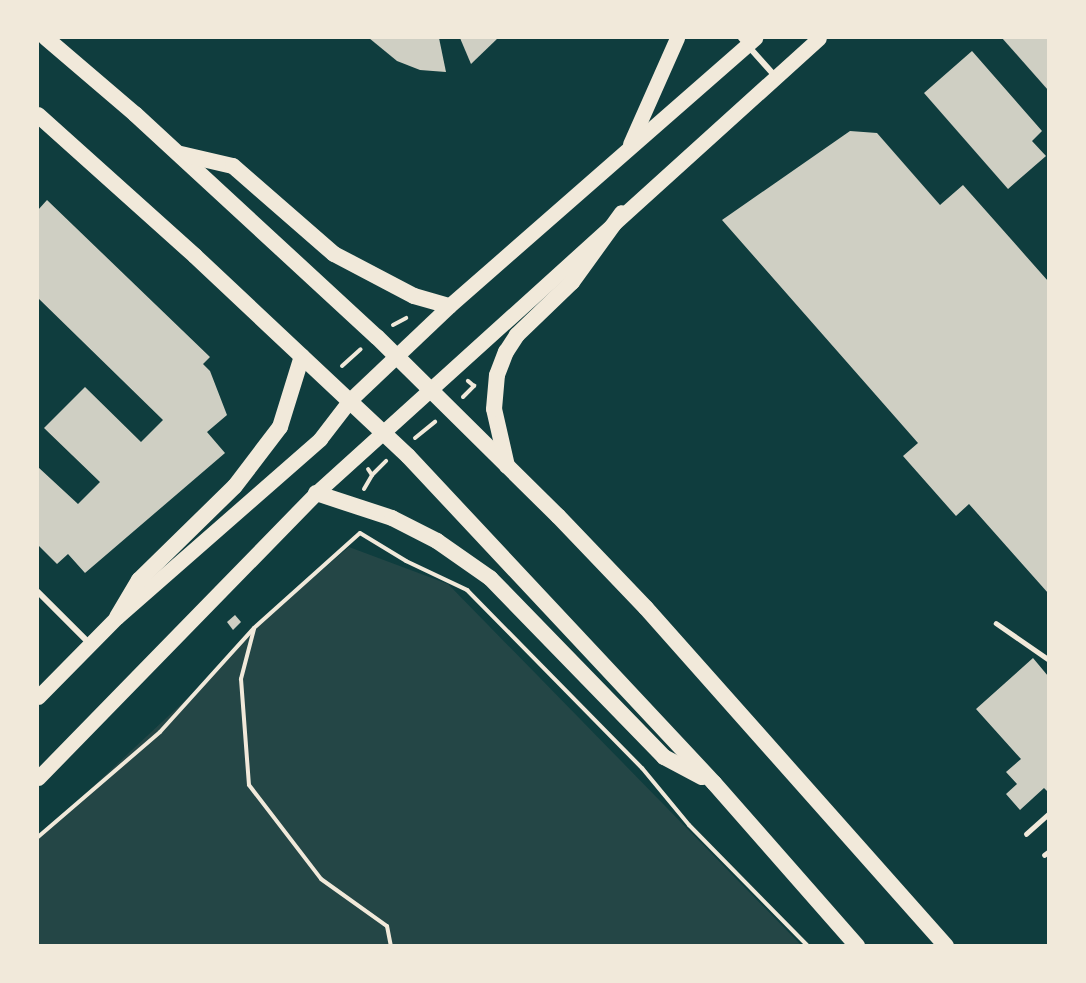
<!DOCTYPE html>
<style>
body{margin:0}
#map{position:relative;width:1086px;height:983px;overflow:hidden;background:#0f3d3e;font-family:"PT Sans Narrow",sans-serif}
div>[style]{position:absolute}
.green>*{inset:0;background:#244646}
.building>*{inset:0;background:#cfcfc3}
.path>*{height:4px;margin:-2px;padding:0 2px;transform-origin:2px;border-radius:2px;background:#f1e9da}
.service>*{height:4.5px;margin:-2.25px;padding:0 2.25px;transform-origin:2.25px;border-radius:2.25px;background:#f1e9da}
.minor>*{height:6px;margin:-3px;padding:0 3px;transform-origin:3px;border-radius:3px;background:#f1e9da}
.primary>*{height:15px;margin:-7.5px;padding:0 7.5px;transform-origin:7.5px;border-radius:7.5px;background:#f1e9da}
.trunk>*{height:16px;margin:-8px;padding:0 8px;transform-origin:8px;border-radius:8px;background:#f1e9da}
span{translate:-50% -50%;white-space:nowrap;text-align:center;line-height:1.15;-webkit-text-stroke:5px #f1e9da;paint-order:stroke}
.frame{position:absolute;inset:0;border:39px solid #f1e9da;pointer-events:none}
</style>
<div id="map">
<div class="green">
<div style="clip-path:polygon(349px 547px,448px 584px,801px 945px,38px 946px,38px 838px,209px 678px,254px 628px)"></div>
</div>
<div class="building">
<div style="clip-path:polygon(369px 38px,439px 38px,446px 72px,420px 70px,397px 61px)"></div>
<div style="clip-path:polygon(460px 38px,498px 38px,471px 64px)"></div>
<div style="clip-path:polygon(1002px 38px,1048px 38px,1048px 90px)"></div>
<div style="clip-path:polygon(972px 51px,1042px 131px,1032px 141px,1046px 156px,1008px 189px,924px 93px)"></div>
<div style="clip-path:polygon(850px 131px,877px 133px,940px 205px,963px 185px,1048px 281px,1048px 593px,969px 504px,956px 516px,903px 456px,918px 443px,722px 220px)"></div>
<div style="clip-path:polygon(47px 200px,210px 357px,203px 364px,210px 371px,227px 415px,207px 432px,225px 453px,85px 573px,68px 554px,57px 564px,38px 545px,38px 467px,78px 504px,100px 482px,44px 428px,85px 387px,141px 442px,163px 420px,38px 298px,38px 210px)"></div>
<div style="clip-path:polygon(235px 615px,241px 622px,233px 630px,227px 622px)"></div>
<div style="clip-path:polygon(1033px 658px,1048px 676px,1048px 792px,1044px 788px,1020px 810px,1006px 794px,1017px 784px,1006px 772px,1021px 759px,976px 709px)"></div>
</div>
<div class="path">
<div style="left:393px;top:325px;width:15px;rotate:-28deg"></div>
<div style="left:342px;top:366px;width:25px;rotate:-42deg"></div>
<div style="left:463px;top:397px;width:16px;rotate:-45deg"></div>
<div style="left:474px;top:386px;width:8px;rotate:-140deg"></div>
<div style="left:415px;top:438px;width:26px;rotate:-39deg"></div>
<div style="left:372px;top:475px;width:20px;rotate:-45deg"></div>
<div style="left:364px;top:489px;width:16px;rotate:-60deg"></div>
<div style="left:372px;top:475px;width:7px;rotate:-124deg"></div>
<div style="left:360px;top:533px;width:54px;rotate:31.3deg"></div>
<div style="left:406px;top:561px;width:68px;rotate:25.4deg"></div>
<div style="left:467px;top:590px;width:250px;rotate:45.5deg"></div>
<div style="left:642px;top:768px;width:74px;rotate:50.5deg"></div>
<div style="left:689px;top:825px;width:170px;rotate:45.5deg"></div>
<div style="left:254px;top:629px;width:52px;rotate:104.6deg"></div>
<div style="left:241px;top:679px;width:106px;rotate:85.7deg"></div>
<div style="left:249px;top:785px;width:118px;rotate:52.5deg"></div>
<div style="left:321px;top:879px;width:81px;rotate:35.5deg"></div>
<div style="left:387px;top:926px;width:20px;rotate:79deg"></div>
<div style="left:38px;top:837px;width:161px;rotate:-40.7deg"></div>
<div style="left:160px;top:732px;width:140px;rotate:-47.9deg"></div>
<div style="left:254px;top:628px;width:142px;rotate:-41.9deg"></div>
</div>
<div class="service">
<div style="left:996px;top:623px;width:63px;rotate:34.7deg"></div>
<div style="left:1026px;top:834px;width:30px;rotate:-42deg"></div>
<div style="left:1044px;top:855px;width:5px;rotate:-37deg"></div>
</div>
<div class="minor">
<div style="left:741px;top:38px;width:51px;rotate:48.2deg"></div>
<div style="left:38px;top:592px;width:72px;rotate:45deg"></div>
</div>
<div class="primary">
<div style="left:630px;top:144px;width:116px;rotate:-66.1deg"></div>
<div style="left:38px;top:697px;width:112px;rotate:-45.4deg"></div>
<div style="left:117px;top:617px;width:270px;rotate:-41.2deg"></div>
<div style="left:320px;top:439px;width:49px;rotate:-52.4deg"></div>
<div style="left:350px;top:400px;width:137px;rotate:-43.5deg"></div>
<div style="left:449px;top:306px;width:407px;rotate:-41.2deg"></div>
<div style="left:38px;top:778px;width:398px;rotate:-45.7deg"></div>
<div style="left:316px;top:493px;width:678px;rotate:-42.13deg"></div>
</div>
<div class="trunk">
<div style="left:46px;top:38px;width:117px;rotate:40.5deg"></div>
<div style="left:135px;top:114px;width:329px;rotate:42.7deg"></div>
<div style="left:377px;top:337px;width:255px;rotate:44.7deg"></div>
<div style="left:558px;top:516px;width:127px;rotate:46.3deg"></div>
<div style="left:646px;top:608px;width:452px;rotate:48.4deg"></div>
<div style="left:38px;top:115px;width:211px;rotate:41.9deg"></div>
<div style="left:195px;top:256px;width:292px;rotate:43.2deg"></div>
<div style="left:408px;top:456px;width:448px;rotate:46.9deg"></div>
<div style="left:714px;top:783px;width:217px;rotate:48.7deg"></div>
<div style="left:181px;top:154px;width:53px;rotate:13deg"></div>
<div style="left:233px;top:166px;width:134px;rotate:41.1deg"></div>
<div style="left:334px;top:254px;width:90px;rotate:27.7deg"></div>
<div style="left:414px;top:296px;width:36px;rotate:16deg"></div>
<div style="left:507px;top:466px;width:58px;rotate:-102.8deg"></div>
<div style="left:494px;top:409px;width:34px;rotate:-85deg"></div>
<div style="left:497px;top:375px;width:25px;rotate:-69deg"></div>
<div style="left:506px;top:352px;width:20px;rotate:-57deg"></div>
<div style="left:517px;top:335px;width:76px;rotate:-43.9deg"></div>
<div style="left:572px;top:282px;width:85px;rotate:-54.1deg"></div>
<div style="left:316px;top:493px;width:80px;rotate:18.2deg"></div>
<div style="left:392px;top:518px;width:51px;rotate:27.1deg"></div>
<div style="left:437px;top:541px;width:65px;rotate:34.9deg"></div>
<div style="left:490px;top:578px;width:250px;rotate:45.8deg"></div>
<div style="left:664px;top:757px;width:43px;rotate:27.8deg"></div>
<div style="left:117px;top:617px;width:43px;rotate:-59.3deg"></div>
<div style="left:139px;top:580px;width:134px;rotate:-44.4deg"></div>
<div style="left:235px;top:486px;width:74px;rotate:-52.7deg"></div>
<div style="left:280px;top:427px;width:74px;rotate:-72.8deg"></div>
</div>
<div class="frame"></div>
</div>
